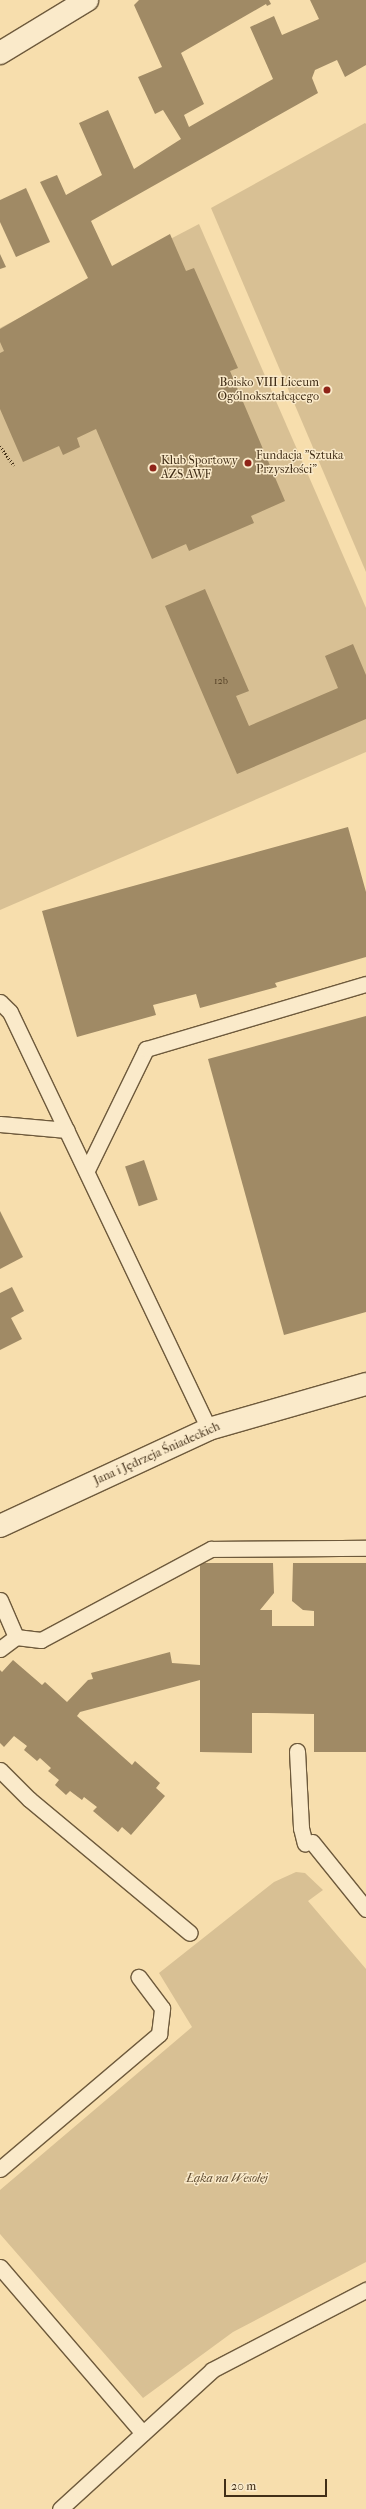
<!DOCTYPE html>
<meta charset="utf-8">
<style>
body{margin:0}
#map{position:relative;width:366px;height:2509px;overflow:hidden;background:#f7dead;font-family:"IM FELL French Canon",serif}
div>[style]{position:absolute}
.green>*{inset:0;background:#d8c094}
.building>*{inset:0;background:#a08a65;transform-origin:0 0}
.path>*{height:2.5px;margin-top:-1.25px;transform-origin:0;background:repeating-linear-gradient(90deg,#412e17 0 1px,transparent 0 3px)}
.roads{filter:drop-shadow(1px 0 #6e5a3c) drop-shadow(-1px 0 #6e5a3c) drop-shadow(0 1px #6e5a3c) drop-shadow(0 -1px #6e5a3c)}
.service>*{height:15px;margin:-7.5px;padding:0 7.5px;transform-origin:7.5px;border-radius:7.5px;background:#faeaca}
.minor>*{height:22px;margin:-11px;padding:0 11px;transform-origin:11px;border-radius:11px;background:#faeaca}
.dots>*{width:11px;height:11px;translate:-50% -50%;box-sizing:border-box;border:2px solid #faeaca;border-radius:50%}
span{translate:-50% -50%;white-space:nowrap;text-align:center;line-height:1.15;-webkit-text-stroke:3px #faeaca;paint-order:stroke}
.number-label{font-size:10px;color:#59452a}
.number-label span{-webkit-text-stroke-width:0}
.poi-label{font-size:12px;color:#412e17}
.right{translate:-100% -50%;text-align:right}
.left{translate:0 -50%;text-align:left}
.street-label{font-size:12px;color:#412e17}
.park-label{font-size:12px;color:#5f4b30;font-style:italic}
.scale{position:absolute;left:224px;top:2479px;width:103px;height:18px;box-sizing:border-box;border:2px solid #412e17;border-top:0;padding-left:5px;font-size:12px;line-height:14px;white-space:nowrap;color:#412e17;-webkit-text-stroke:3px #faeaca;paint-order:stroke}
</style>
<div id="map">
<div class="green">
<div style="clip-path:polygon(365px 123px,366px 124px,366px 572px,211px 208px)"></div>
<div style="clip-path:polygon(199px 224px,366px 608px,366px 752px,0 910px,0 328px)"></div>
<div style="clip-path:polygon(296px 1872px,305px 1873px,323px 1890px,308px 1901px,366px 1969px,366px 2262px,233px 2332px,143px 2398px,0 2234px,0 2190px,192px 2027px,159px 1973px,274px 1882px)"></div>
</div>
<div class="building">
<div style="clip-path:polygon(139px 0,269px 0,271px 4px,267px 6px,266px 4px,181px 53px,204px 104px,184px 115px,189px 127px,273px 79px,250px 27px,274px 16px,282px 35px,319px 19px,310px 0,366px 0,366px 65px,345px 77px,337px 60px,315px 70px,312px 78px,318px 93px,91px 221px,112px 266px,170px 234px,186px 271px,194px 268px,238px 368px,230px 371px,285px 501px,251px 516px,254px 523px,189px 551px,186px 544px,152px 559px,96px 429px,77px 438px,80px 447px,63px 455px,59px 446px,23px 462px,0 409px,0 353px,4px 351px,0 342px,0 329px,88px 278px,40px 182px,57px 175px,66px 195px,102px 175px,79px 123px,108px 110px,134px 169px,181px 139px,163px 110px,155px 114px,138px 77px,162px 67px,134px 5px)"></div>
<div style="clip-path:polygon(26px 188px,50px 242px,16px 257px,0 222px,0 200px)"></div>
<div style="clip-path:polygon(0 254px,6px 267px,0 269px)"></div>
<div style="clip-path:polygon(205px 589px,249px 691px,236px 696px,249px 726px,338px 688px,325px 656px,353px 644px,366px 675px,366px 719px,237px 774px,165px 606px)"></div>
<div style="clip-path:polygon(348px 827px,366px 892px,366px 957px,275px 983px,277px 987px,200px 1008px,196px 994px,153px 1005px,156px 1015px,77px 1037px,42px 911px)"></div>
<div style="clip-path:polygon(366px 1016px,366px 1312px,284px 1335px,208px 1059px)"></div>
<div style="left:144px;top:1160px;width:42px;height:20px;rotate:71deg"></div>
<div style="clip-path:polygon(0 1211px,23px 1257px,0 1269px)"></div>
<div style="clip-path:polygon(12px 1287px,24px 1311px,11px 1318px,22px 1339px,0 1350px,0 1293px)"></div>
<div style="clip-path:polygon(200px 1563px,273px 1563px,274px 1593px,260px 1610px,272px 1610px,272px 1626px,314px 1626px,314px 1611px,303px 1610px,292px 1601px,293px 1563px,366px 1563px,366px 1752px,314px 1752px,314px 1714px,267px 1713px,252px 1713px,252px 1753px,200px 1752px,200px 1680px,80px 1712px,77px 1716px,132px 1765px,135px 1761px,160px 1783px,156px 1788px,165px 1796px,131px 1835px,122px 1827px,118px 1832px,93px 1811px,97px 1807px,84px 1797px,82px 1800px,70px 1791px,66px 1795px,55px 1785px,59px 1780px,48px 1771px,51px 1768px,40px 1758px,37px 1761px,24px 1750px,27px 1746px,14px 1736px,4px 1747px,0 1743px,0 1670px,2px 1672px,13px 1660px,42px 1685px,45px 1682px,67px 1702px,88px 1680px,93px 1679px,91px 1673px,170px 1652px,172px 1663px,200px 1665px)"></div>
</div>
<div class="path">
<div style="left:0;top:446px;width:24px;rotate:54deg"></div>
</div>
<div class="roads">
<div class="service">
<div style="left:0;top:1002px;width:14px;rotate:45deg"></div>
<div style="left:10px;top:1012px;width:462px;rotate:64.5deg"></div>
<div style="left:0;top:1124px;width:67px;rotate:5.1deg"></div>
<div style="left:87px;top:1170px;width:135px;rotate:-64deg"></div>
<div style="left:146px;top:1049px;width:229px;rotate:-16.5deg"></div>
<div style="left:0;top:1600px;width:40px;rotate:66.6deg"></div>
<div style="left:16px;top:1637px;width:20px;rotate:143deg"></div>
<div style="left:16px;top:1637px;width:25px;rotate:7deg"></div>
<div style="left:41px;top:1640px;width:193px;rotate:-28.2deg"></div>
<div style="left:211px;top:1549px;width:155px;rotate:-0.4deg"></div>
<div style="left:297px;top:1751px;width:77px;rotate:87deg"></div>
<div style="left:301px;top:1828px;width:16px;rotate:76deg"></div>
<div style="left:0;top:1770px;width:41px;rotate:45deg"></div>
<div style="left:29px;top:1799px;width:209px;rotate:39.8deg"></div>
<div style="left:312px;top:1842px;width:86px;rotate:51.1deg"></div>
<div style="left:0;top:2169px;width:209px;rotate:-40.3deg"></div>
<div style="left:159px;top:2034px;width:26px;rotate:-83deg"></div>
<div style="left:162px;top:2008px;width:39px;rotate:-127deg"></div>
<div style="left:0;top:2267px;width:219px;rotate:49.3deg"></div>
<div style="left:60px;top:2509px;width:206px;rotate:-42.4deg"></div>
<div style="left:212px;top:2370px;width:174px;rotate:-27.5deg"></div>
</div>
<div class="minor">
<div style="left:0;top:53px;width:102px;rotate:-31.3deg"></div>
<div style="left:0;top:1526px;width:230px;rotate:-24.9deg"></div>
<div style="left:209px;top:1429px;width:163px;rotate:-16deg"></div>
</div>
</div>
<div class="dots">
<div style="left:327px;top:390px;background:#8f2418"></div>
<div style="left:248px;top:463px;background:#8f2418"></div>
<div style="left:153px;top:468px;background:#8f2418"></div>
</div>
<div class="number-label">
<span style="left:221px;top:682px">12b</span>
</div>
<div class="poi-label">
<span class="right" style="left:319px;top:390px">Boisko VIII Liceum<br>Ogólnokształcącego</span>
<span class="left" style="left:256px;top:463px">Fundacja "Sztuka<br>Przyszłości"</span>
<span class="left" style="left:161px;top:468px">Klub Sportowy<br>AZS AWF</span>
</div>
<div class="street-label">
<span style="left:157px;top:1454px;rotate:-24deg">Jana i Jędrzeja Śniadeckich</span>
</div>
<div class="park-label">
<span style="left:227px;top:2179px">Łąka na Wesołej</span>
</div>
<div class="scale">20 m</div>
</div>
